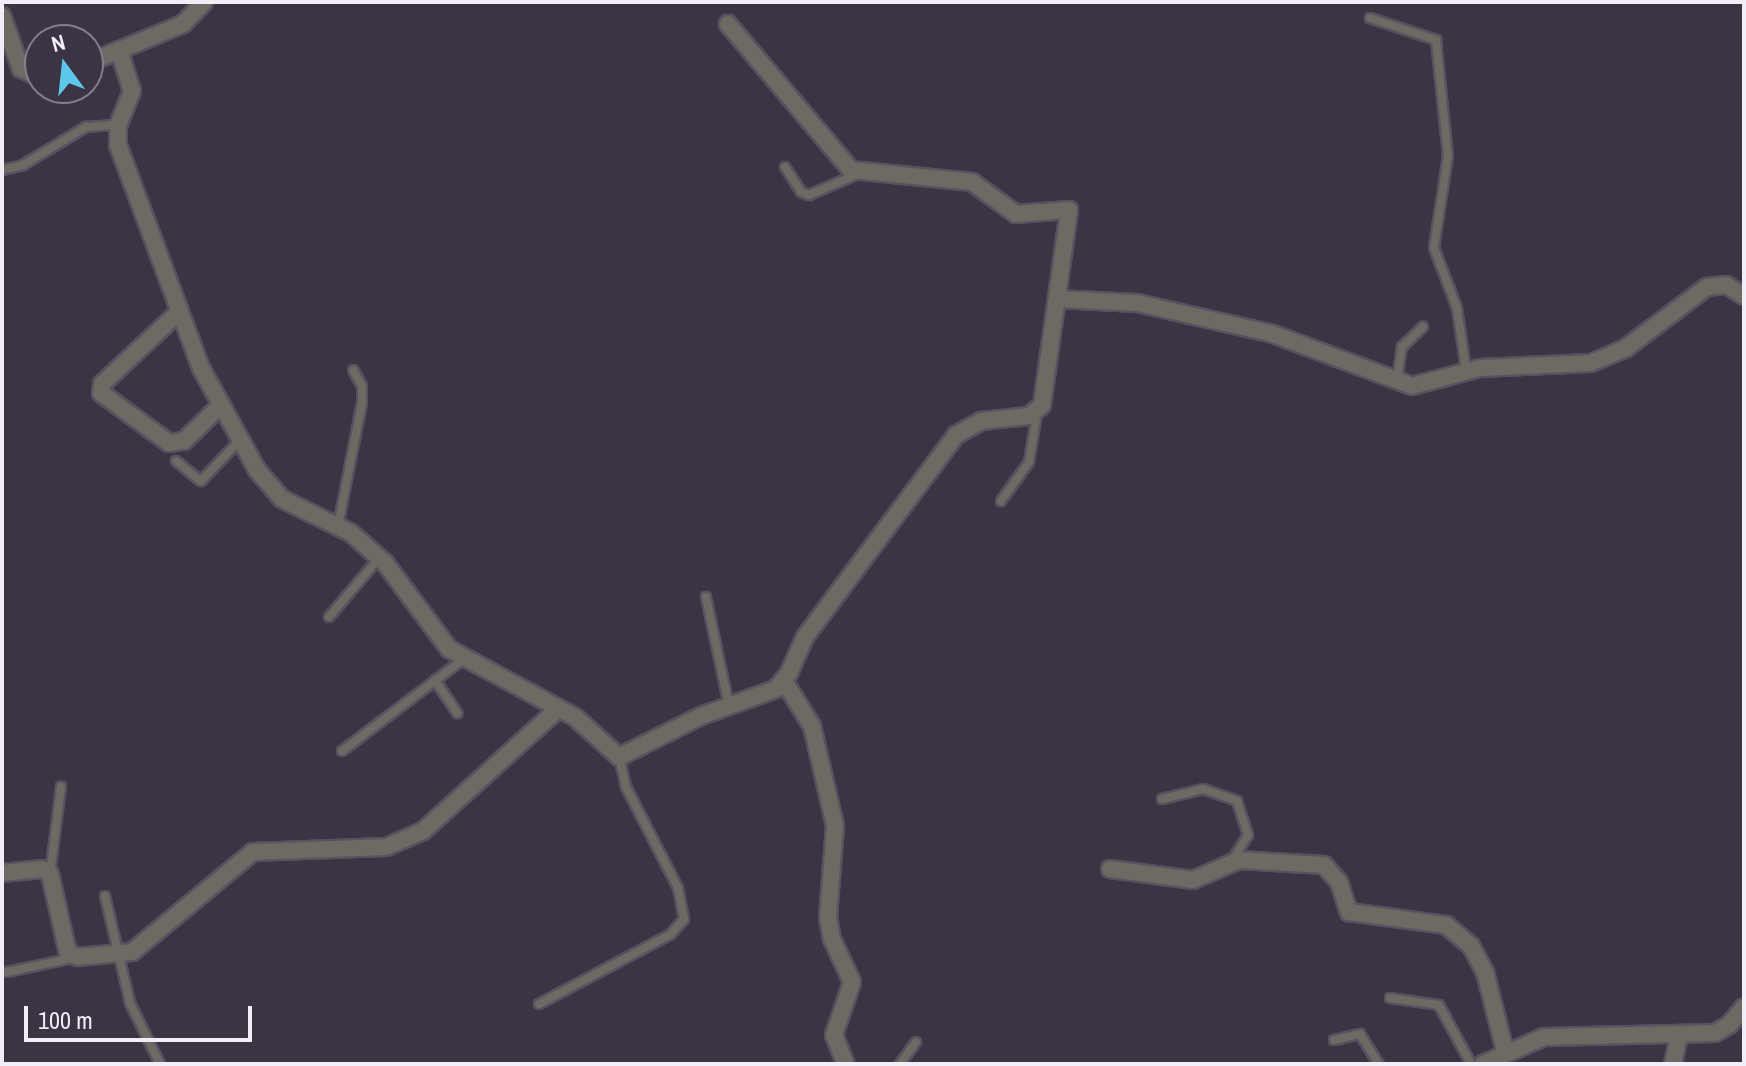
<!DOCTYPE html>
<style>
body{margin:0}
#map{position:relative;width:1746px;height:1066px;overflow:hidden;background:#3a3443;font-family:"Archivo Narrow",sans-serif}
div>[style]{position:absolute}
.roads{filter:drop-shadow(2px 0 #575260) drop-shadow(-2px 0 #575260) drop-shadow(0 2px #575260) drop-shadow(0 -2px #575260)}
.service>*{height:8px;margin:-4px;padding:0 4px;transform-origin:4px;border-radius:4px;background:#6f6963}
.minor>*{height:16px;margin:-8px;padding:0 8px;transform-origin:8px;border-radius:8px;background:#6f6963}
span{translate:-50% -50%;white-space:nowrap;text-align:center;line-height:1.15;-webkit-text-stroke:7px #3a3443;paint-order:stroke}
.frame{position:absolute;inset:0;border:4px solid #f2eef8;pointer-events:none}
.north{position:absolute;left:24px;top:24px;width:80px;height:80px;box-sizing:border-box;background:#3a3443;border:2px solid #847e8b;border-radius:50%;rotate:345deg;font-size:22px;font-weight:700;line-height:32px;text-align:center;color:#f2eef8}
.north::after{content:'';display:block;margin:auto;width:28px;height:36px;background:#5cc7e8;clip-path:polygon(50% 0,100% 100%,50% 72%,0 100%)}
.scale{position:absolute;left:24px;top:1006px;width:228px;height:36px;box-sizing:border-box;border:4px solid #f2eef8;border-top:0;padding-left:10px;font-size:24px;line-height:28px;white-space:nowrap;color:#f2eef8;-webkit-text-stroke:6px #3a3443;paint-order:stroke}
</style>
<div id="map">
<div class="roads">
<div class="service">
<div style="left:1370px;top:18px;width:70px;rotate:18.4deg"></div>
<div style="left:1436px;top:40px;width:117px;rotate:84.1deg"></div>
<div style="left:1448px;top:156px;width:93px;rotate:98.7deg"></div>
<div style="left:1434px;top:248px;width:64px;rotate:69deg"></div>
<div style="left:1457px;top:308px;width:63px;rotate:81.7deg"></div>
<div style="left:785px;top:167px;width:30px;rotate:57deg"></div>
<div style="left:801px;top:192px;width:9px;rotate:21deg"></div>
<div style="left:809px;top:195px;width:56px;rotate:-23.3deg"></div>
<div style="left:2px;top:170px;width:22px;rotate:-13deg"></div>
<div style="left:23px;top:165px;width:74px;rotate:-31.1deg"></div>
<div style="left:86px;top:127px;width:32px;rotate:-4deg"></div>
<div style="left:1397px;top:381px;width:34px;rotate:-82deg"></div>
<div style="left:1402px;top:347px;width:29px;rotate:-44deg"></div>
<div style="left:176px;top:461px;width:32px;rotate:39deg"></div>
<div style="left:201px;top:481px;width:57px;rotate:-46.4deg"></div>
<div style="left:1001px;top:501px;width:48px;rotate:-54.3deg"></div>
<div style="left:1029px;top:462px;width:50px;rotate:-80.7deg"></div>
<div style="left:338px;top:526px;width:125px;rotate:-79deg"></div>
<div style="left:362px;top:403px;width:17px;rotate:-90deg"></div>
<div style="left:362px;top:386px;width:18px;rotate:-119deg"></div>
<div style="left:706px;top:597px;width:111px;rotate:78.1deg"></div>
<div style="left:329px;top:617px;width:77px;rotate:-49.7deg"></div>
<div style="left:435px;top:680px;width:40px;rotate:56deg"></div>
<div style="left:342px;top:751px;width:154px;rotate:-37.1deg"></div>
<div style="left:1162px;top:799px;width:42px;rotate:-13.7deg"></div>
<div style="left:1203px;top:789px;width:36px;rotate:19deg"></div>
<div style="left:1237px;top:801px;width:36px;rotate:72deg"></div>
<div style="left:1248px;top:835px;width:28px;rotate:122deg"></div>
<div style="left:50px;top:874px;width:88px;rotate:-82.8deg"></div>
<div style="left:105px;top:896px;width:110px;rotate:76.8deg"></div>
<div style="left:130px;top:1003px;width:68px;rotate:63.8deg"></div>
<div style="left:7px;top:972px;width:67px;rotate:-12deg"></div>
<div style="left:1390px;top:998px;width:49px;rotate:8.1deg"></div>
<div style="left:1439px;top:1005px;width:67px;rotate:61.5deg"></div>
<div style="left:539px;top:1004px;width:149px;rotate:-27.9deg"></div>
<div style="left:671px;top:934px;width:20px;rotate:-49deg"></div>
<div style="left:684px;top:919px;width:32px;rotate:-101deg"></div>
<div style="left:678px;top:888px;width:114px;rotate:-117.2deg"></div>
<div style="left:626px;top:787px;width:31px;rotate:-103deg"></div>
<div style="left:1334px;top:1040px;width:27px;rotate:-13deg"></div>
<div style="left:1360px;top:1034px;width:36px;rotate:58deg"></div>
<div style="left:900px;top:1064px;width:27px;rotate:-54deg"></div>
</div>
<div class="minor">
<div style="left:2px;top:16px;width:56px;rotate:70.3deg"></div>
<div style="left:21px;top:69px;width:21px;rotate:23deg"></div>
<div style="left:119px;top:50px;width:43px;rotate:72.4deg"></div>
<div style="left:132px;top:91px;width:37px;rotate:112deg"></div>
<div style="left:118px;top:125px;width:20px;rotate:90deg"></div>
<div style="left:118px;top:145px;width:238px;rotate:69.6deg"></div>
<div style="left:201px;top:368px;width:116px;rotate:61.2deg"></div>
<div style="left:257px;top:470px;width:38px;rotate:49deg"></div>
<div style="left:282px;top:499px;width:77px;rotate:26.2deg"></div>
<div style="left:351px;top:533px;width:45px;rotate:41.4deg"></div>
<div style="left:385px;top:563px;width:107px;rotate:53.3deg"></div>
<div style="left:449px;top:649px;width:143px;rotate:28.4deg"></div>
<div style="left:575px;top:717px;width:59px;rotate:42.3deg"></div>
<div style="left:619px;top:757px;width:92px;rotate:-26.6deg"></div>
<div style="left:701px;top:716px;width:80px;rotate:-19.8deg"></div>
<div style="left:776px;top:689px;width:21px;rotate:-51deg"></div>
<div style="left:789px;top:673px;width:39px;rotate:-66deg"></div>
<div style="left:805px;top:637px;width:252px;rotate:-53.2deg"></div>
<div style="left:956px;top:435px;width:29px;rotate:-29deg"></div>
<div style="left:981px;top:421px;width:48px;rotate:-5.9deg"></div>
<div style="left:1029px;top:416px;width:17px;rotate:-40deg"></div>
<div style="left:1042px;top:405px;width:197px;rotate:-82.1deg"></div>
<div style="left:1069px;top:210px;width:53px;rotate:175.7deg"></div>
<div style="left:1016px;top:214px;width:54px;rotate:-144deg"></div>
<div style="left:972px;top:182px;width:122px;rotate:-174.3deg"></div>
<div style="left:851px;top:170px;width:191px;rotate:-130.1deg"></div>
<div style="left:88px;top:63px;width:103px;rotate:-22.3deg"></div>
<div style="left:183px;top:24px;width:30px;rotate:-46deg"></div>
<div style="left:1057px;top:299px;width:80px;rotate:2.9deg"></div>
<div style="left:1137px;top:303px;width:139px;rotate:12.8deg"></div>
<div style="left:1273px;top:334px;width:148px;rotate:20.5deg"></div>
<div style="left:1412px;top:386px;width:70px;rotate:-14.8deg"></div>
<div style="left:1480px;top:368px;width:111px;rotate:-2.6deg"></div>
<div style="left:1591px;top:363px;width:38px;rotate:-23deg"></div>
<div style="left:1626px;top:348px;width:101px;rotate:-37deg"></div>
<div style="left:1707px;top:287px;width:19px;rotate:-6deg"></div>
<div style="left:1726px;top:285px;width:21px;rotate:31deg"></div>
<div style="left:180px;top:311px;width:107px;rotate:136.9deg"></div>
<div style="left:102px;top:384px;width:9px;rotate:96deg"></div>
<div style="left:101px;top:393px;width:84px;rotate:36.3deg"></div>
<div style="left:169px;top:443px;width:15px;rotate:-8deg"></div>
<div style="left:184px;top:441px;width:52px;rotate:-44.2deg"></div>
<div style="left:784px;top:681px;width:53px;rotate:58.1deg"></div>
<div style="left:812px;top:726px;width:103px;rotate:77deg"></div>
<div style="left:835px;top:826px;width:91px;rotate:94.4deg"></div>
<div style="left:828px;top:917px;width:22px;rotate:80deg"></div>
<div style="left:832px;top:939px;width:47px;rotate:65.1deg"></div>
<div style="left:852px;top:982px;width:56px;rotate:108.8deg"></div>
<div style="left:834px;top:1035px;width:31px;rotate:68deg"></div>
<div style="left:1110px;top:869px;width:84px;rotate:7.5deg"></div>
<div style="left:1193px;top:880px;width:50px;rotate:-23.5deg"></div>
<div style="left:1239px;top:860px;width:85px;rotate:3.4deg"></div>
<div style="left:1324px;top:865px;width:23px;rotate:49deg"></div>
<div style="left:1339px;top:882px;width:32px;rotate:72deg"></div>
<div style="left:1349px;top:912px;width:98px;rotate:7.6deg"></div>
<div style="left:1446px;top:925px;width:33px;rotate:40deg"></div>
<div style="left:1471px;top:946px;width:30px;rotate:62deg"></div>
<div style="left:1485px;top:972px;width:81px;rotate:75.8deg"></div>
<div style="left:2px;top:873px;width:40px;rotate:-5.7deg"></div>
<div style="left:42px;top:869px;width:9px;rotate:32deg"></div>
<div style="left:50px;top:874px;width:81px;rotate:77.2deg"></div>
<div style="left:68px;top:953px;width:11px;rotate:22deg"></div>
<div style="left:78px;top:957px;width:54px;rotate:-5.3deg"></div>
<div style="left:132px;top:952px;width:157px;rotate:-39.6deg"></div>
<div style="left:253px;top:852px;width:133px;rotate:-2.2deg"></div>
<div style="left:386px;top:847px;width:40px;rotate:-23.4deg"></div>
<div style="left:423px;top:831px;width:183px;rotate:-42.1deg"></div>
<div style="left:1483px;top:1064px;width:67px;rotate:-23.9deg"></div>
<div style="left:1544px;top:1037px;width:171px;rotate:-1.3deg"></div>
<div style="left:1715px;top:1033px;width:16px;rotate:-30deg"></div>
<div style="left:1729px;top:1025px;width:23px;rotate:-50deg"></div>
<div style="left:1673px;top:1064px;width:30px;rotate:-78deg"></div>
</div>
</div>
<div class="frame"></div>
<div class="north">N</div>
<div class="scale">100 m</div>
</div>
